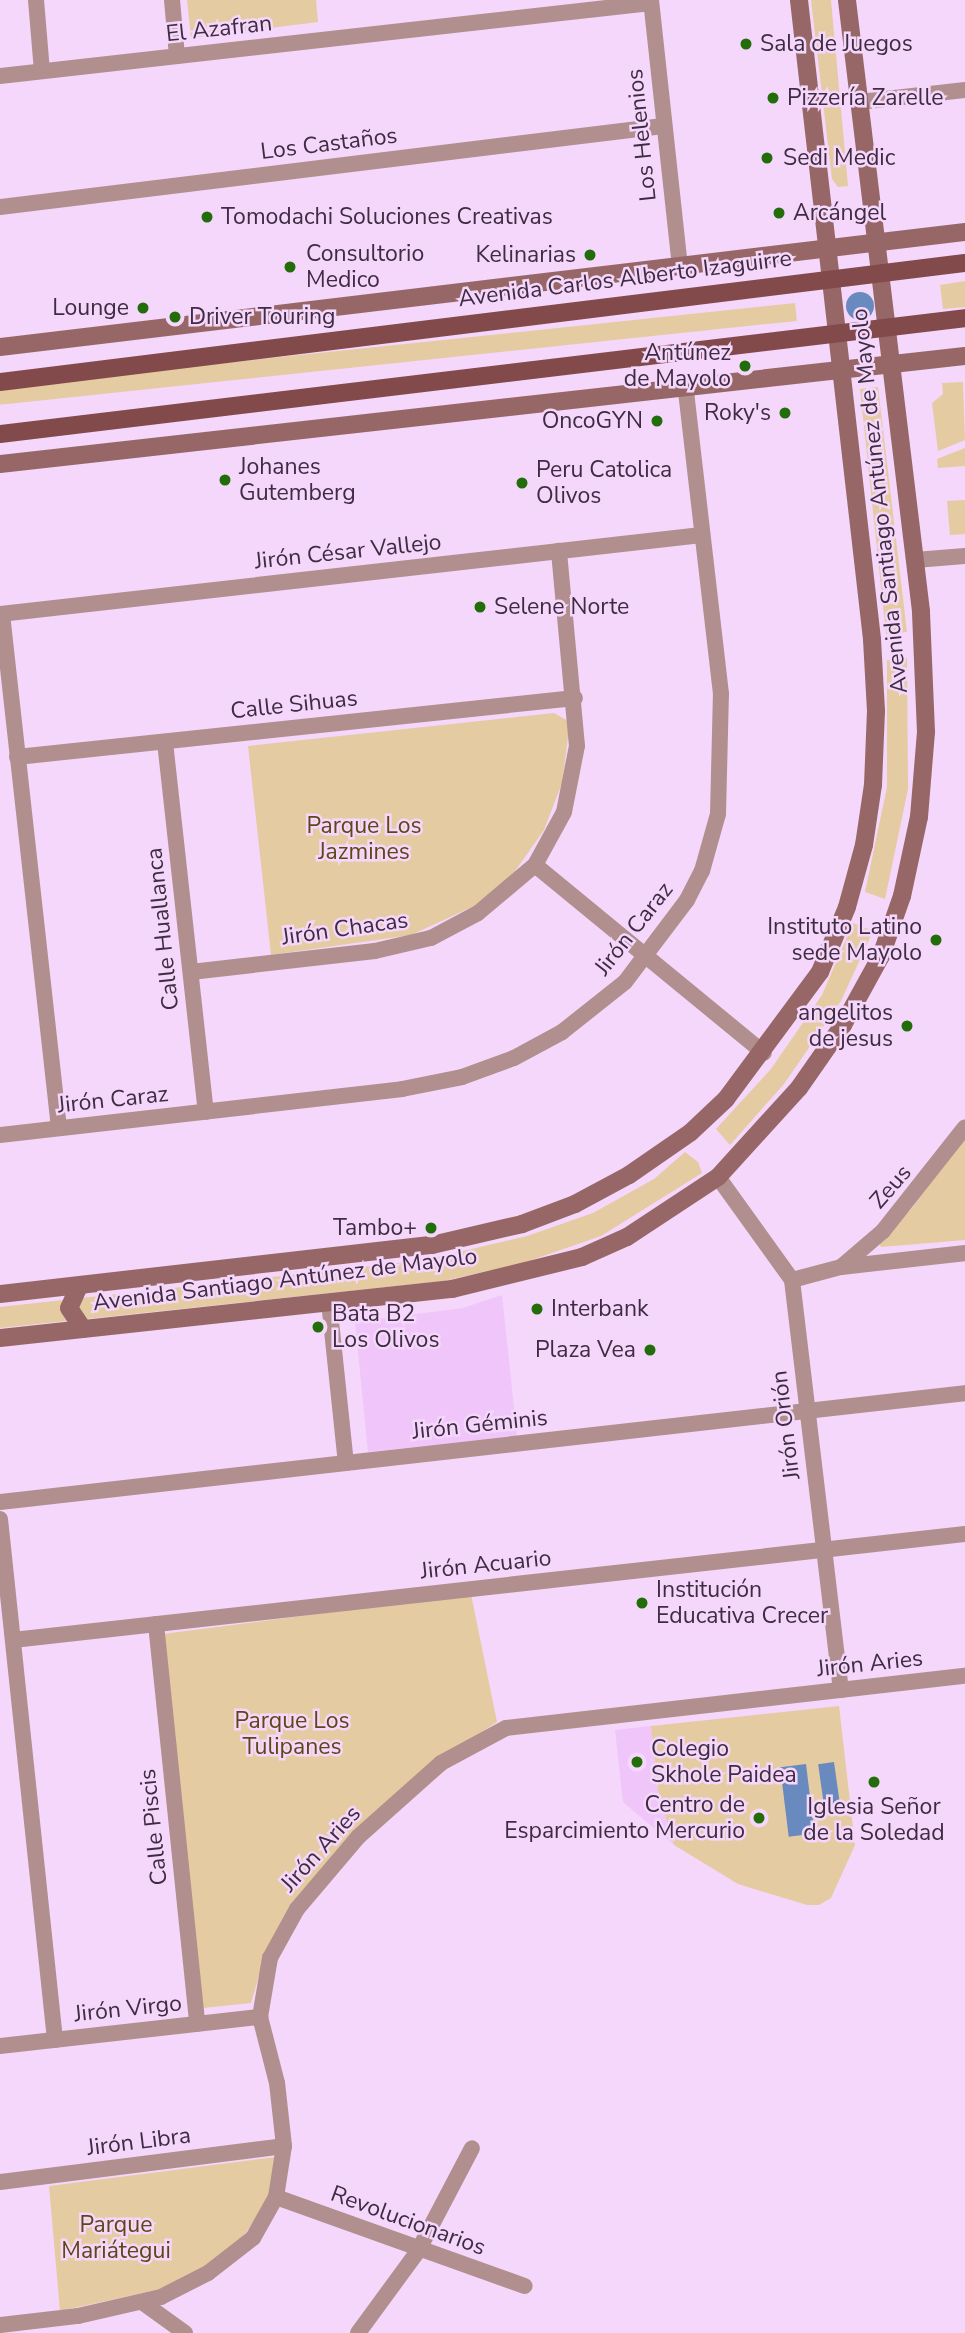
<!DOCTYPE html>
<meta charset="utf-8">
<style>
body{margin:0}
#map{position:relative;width:965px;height:2333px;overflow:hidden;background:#f4d7fb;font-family:"Nunito Sans",sans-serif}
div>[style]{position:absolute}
.built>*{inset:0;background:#f0c5f9}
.green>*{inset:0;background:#e5cba1;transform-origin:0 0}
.water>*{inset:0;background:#698abf;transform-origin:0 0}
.round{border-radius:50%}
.street>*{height:16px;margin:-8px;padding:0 8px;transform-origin:8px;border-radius:8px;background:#b08f8e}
.secondary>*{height:18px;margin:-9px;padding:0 9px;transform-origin:9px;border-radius:9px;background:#966766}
.primary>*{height:18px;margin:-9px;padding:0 9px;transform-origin:9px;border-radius:9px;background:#824a4a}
.dots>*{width:19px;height:19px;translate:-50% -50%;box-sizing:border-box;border:4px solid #f4d7fb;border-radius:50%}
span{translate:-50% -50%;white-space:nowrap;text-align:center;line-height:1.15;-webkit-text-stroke:5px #f4d7fb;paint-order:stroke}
.street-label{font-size:23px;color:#3f2c43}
.poi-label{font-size:23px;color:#3f2c43}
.left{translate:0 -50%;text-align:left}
.right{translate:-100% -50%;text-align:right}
.park-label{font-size:23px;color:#5f4617}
</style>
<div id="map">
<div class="built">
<div style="clip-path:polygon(502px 1295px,517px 1436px,368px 1452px,355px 1322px,463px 1308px)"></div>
<div style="clip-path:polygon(651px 1726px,658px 1791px,674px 1845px,623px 1802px,615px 1730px)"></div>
</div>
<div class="green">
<div style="clip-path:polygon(187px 0,316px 0,318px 22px,191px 38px)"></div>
<div style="clip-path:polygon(811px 0,831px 0,848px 186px,838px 187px,832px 179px)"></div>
<div style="clip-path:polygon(965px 281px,965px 307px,943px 309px,940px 285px)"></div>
<div style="left:795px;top:303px;width:18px;height:801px;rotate:84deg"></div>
<div style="clip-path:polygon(963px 382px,965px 440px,938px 451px,932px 403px,943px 394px,942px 383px)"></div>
<div style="clip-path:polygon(878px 387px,907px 632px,886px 634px,860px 389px)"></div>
<div style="clip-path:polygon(965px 448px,965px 466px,938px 468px,937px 459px)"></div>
<div style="clip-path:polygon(965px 500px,965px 534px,950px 535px,947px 501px)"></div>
<div style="clip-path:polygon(907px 658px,908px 789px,885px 899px,865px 892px,887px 787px,887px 660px)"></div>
<div style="clip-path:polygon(554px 713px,570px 722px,562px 783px,544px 830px,513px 874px,474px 906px,411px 935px,271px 955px,248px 746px)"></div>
<div style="clip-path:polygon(853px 923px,873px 931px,841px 1001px,784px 1084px,730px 1145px,716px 1129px,771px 1069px,822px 995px)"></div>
<div style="clip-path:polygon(965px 1136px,965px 1240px,881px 1247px,879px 1243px,912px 1208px)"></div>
<div style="clip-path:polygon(685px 1152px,698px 1162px,702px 1173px,601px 1236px,523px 1263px,444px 1281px,0 1328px,0 1307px,425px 1260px,527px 1236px,593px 1213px,654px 1179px)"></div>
<div style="clip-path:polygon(471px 1594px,497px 1722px,445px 1756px,371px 1820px,263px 1962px,251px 2003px,203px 2008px,163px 1634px)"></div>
<div style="clip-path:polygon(839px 1706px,855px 1845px,831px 1898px,819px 1905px,807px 1905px,738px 1884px,674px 1845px,658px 1791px,651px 1726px)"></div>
<div style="clip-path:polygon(276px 2157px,276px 2177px,263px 2207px,243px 2237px,206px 2265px,161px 2289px,60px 2311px,49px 2186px)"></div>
</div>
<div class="water">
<div class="round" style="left:846px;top:292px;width:28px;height:28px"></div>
<div style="left:834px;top:1762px;width:44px;height:16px;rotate:82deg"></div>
<div style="left:806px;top:1764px;width:70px;height:26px;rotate:83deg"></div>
</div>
<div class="street">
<div style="left:36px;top:0;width:71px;rotate:85.2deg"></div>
<div style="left:172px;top:0;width:56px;rotate:84.9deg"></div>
<div style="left:651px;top:0;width:268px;rotate:83.8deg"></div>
<div style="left:0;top:76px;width:655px;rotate:-6.4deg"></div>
<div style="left:859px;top:102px;width:107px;rotate:-6.5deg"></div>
<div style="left:0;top:207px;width:668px;rotate:-6.97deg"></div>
<div style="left:915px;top:560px;width:50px;rotate:-4.6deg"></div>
<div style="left:0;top:614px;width:706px;rotate:-6.42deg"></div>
<div style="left:2px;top:614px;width:517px;rotate:83.67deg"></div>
<div style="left:165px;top:742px;width:372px;rotate:83.7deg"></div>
<div style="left:17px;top:757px;width:561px;rotate:-6.04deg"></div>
<div style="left:535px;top:865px;width:296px;rotate:39.4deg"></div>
<div style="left:191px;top:972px;width:185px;rotate:-6.5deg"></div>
<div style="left:375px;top:951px;width:57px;rotate:-13.1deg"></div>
<div style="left:431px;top:938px;width:53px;rotate:-28deg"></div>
<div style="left:478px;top:913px;width:75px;rotate:-40.1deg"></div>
<div style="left:535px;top:865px;width:60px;rotate:-61.3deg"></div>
<div style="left:564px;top:812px;width:67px;rotate:-78.9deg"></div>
<div style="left:577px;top:746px;width:196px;rotate:-95.3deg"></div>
<div style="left:0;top:1135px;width:405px;rotate:-6.5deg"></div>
<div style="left:402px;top:1089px;width:61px;rotate:-11.3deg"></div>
<div style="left:462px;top:1077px;width:55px;rotate:-20.1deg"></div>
<div style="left:514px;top:1058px;width:55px;rotate:-28.4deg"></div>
<div style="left:562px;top:1032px;width:80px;rotate:-38.4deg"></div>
<div style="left:625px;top:982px;width:103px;rotate:-52.9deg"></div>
<div style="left:687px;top:900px;width:33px;rotate:-63deg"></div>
<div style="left:702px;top:871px;width:59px;rotate:-74.3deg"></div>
<div style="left:718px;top:814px;width:120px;rotate:-88.6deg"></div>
<div style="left:721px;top:694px;width:311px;rotate:-96.6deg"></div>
<div style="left:718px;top:1177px;width:127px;rotate:54.3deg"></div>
<div style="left:792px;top:1280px;width:413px;rotate:83.2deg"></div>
<div style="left:841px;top:1267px;width:55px;rotate:-40.6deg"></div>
<div style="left:883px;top:1231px;width:132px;rotate:-51.7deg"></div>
<div style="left:792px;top:1280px;width:51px;rotate:-14.9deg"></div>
<div style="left:841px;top:1267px;width:125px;rotate:-6.4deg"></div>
<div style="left:329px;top:1302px;width:162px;rotate:84deg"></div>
<div style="left:0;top:1502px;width:971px;rotate:-6.44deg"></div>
<div style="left:0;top:1519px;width:524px;rotate:83.97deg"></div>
<div style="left:156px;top:1624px;width:402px;rotate:84.1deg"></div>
<div style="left:13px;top:1640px;width:958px;rotate:-6.35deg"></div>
<div style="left:0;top:2046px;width:262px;rotate:-6.4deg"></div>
<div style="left:0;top:2182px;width:286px;rotate:-7.2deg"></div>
<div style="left:276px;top:2197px;width:264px;rotate:19.7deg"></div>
<div style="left:142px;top:2302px;width:53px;rotate:35.8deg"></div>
<div style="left:0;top:2325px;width:79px;rotate:-6.6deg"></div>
<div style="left:78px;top:2316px;width:85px;rotate:-12.9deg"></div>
<div style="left:161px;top:2297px;width:53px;rotate:-27.1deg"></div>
<div style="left:208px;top:2273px;width:57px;rotate:-37.9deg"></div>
<div style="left:253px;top:2238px;width:47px;rotate:-60.7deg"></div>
<div style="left:276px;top:2197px;width:52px;rotate:-81.1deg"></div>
<div style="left:284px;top:2146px;width:63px;rotate:-96.3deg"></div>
<div style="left:277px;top:2083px;width:68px;rotate:-104.4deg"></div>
<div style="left:260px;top:2017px;width:60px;rotate:-80.4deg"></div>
<div style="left:270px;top:1958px;width:56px;rotate:-61.1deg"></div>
<div style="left:297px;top:1909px;width:94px;rotate:-49.7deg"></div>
<div style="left:358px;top:1837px;width:111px;rotate:-41.7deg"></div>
<div style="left:441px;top:1763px;width:74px;rotate:-28.3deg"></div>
<div style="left:506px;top:1728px;width:462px;rotate:-6.5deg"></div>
<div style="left:358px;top:2333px;width:102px;rotate:-53.8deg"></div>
<div style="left:418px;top:2251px;width:116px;rotate:-62.3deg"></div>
</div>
<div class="secondary">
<div style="left:0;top:347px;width:972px;rotate:-6.8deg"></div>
<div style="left:0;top:464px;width:971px;rotate:-6.39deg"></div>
<div style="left:79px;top:1286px;width:24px;rotate:114deg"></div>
<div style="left:69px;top:1308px;width:25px;rotate:56deg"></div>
<div style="left:0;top:1294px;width:435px;rotate:-6.5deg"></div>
<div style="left:432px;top:1245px;width:92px;rotate:-13.1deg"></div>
<div style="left:522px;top:1224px;width:57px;rotate:-20.7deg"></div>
<div style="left:575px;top:1204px;width:61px;rotate:-28.2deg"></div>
<div style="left:629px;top:1175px;width:75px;rotate:-34.7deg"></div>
<div style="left:691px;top:1132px;width:48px;rotate:-43.3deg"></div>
<div style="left:726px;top:1099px;width:158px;rotate:-53.5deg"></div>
<div style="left:820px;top:972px;width:70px;rotate:-67.4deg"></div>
<div style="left:847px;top:907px;width:64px;rotate:-74.7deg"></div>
<div style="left:864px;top:845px;width:61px;rotate:-81.5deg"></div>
<div style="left:873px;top:785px;width:74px;rotate:-87.7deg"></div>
<div style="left:876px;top:711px;width:72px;rotate:-93.2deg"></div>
<div style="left:872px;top:639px;width:643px;rotate:-96.52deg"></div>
<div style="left:0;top:1338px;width:455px;rotate:-6.2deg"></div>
<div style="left:452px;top:1289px;width:134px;rotate:-13.8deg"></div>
<div style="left:582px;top:1257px;width:49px;rotate:-24deg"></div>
<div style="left:627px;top:1237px;width:109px;rotate:-33.4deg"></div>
<div style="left:718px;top:1177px;width:120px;rotate:-47.7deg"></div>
<div style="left:799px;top:1088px;width:77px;rotate:-55.1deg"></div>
<div style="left:843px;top:1025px;width:79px;rotate:-61.2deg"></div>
<div style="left:881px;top:956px;width:64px;rotate:-70.7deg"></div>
<div style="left:902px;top:896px;width:81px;rotate:-77.9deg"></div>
<div style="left:919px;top:817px;width:85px;rotate:-85.3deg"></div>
<div style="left:926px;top:732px;width:121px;rotate:-92.4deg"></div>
<div style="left:921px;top:611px;width:615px;rotate:-96.91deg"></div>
</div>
<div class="primary">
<div style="left:0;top:382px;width:972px;rotate:-7.03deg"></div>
<div style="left:0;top:434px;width:972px;rotate:-6.85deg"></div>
</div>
<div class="dots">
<div style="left:746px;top:44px;background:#226c0a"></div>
<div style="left:773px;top:98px;background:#226c0a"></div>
<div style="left:767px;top:158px;background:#226c0a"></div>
<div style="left:779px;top:213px;background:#226c0a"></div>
<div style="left:207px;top:217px;background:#226c0a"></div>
<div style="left:590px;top:255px;background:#226c0a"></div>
<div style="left:290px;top:267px;background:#226c0a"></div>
<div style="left:143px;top:308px;background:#226c0a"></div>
<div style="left:175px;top:317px;background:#226c0a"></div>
<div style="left:745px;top:366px;background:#226c0a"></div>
<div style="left:785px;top:413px;background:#226c0a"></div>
<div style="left:657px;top:421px;background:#226c0a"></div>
<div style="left:225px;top:480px;background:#226c0a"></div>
<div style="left:522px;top:483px;background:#226c0a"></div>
<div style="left:480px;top:607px;background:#226c0a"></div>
<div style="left:936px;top:940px;background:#226c0a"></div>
<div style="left:907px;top:1026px;background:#226c0a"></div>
<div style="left:431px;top:1228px;background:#226c0a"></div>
<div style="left:537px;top:1309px;background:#226c0a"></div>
<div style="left:318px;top:1327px;background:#226c0a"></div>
<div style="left:650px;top:1350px;background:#226c0a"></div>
<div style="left:642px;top:1603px;background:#226c0a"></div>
<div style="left:637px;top:1762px;background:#226c0a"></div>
<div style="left:874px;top:1782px;background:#226c0a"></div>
<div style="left:759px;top:1818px;background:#226c0a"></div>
</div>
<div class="street-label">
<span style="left:219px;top:29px;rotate:-6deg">El Azafran</span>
<span style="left:642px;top:135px;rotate:-96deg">Los Helenios</span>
<span style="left:329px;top:144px;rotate:-7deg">Los Castaños</span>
<span style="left:625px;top:279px;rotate:-7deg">Avenida Carlos Alberto Izaguirre</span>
<span style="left:880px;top:501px;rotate:-96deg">Avenida Santiago Antúnez de Mayolo</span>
<span style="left:348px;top:552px;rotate:-6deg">Jirón César Vallejo</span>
<span style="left:294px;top:705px;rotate:-6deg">Calle Sihuas</span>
<span style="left:163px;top:929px;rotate:-96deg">Calle Huallanca</span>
<span style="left:345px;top:929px;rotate:-8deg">Jirón Chacas</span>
<span style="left:634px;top:929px;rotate:-52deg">Jirón Caraz</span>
<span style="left:113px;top:1100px;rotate:-6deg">Jirón Caraz</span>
<span style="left:891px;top:1187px;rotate:-49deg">Zeus</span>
<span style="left:285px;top:1280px;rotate:-7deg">Avenida Santiago Antúnez de Mayolo</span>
<span style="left:480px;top:1425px;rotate:-6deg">Jirón Géminis</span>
<span style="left:786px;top:1425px;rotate:-97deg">Jirón Orión</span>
<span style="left:486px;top:1565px;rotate:-6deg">Jirón Acuario</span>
<span style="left:870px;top:1664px;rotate:-6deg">Jirón Aries</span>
<span style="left:154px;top:1827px;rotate:-96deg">Calle Piscis</span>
<span style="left:321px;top:1849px;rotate:-48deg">Jirón Aries</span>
<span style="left:128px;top:2009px;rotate:-6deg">Jirón Virgo</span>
<span style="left:139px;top:2142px;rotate:-7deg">Jirón Libra</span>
<span style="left:408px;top:2221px;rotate:20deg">Revolucionarios</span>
</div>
<div class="poi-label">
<span class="left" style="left:760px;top:44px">Sala de Juegos</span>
<span class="left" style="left:787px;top:98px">Pizzería Zarelle</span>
<span class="left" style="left:783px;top:158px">Sedi Medic</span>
<span class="left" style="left:793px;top:213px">Arcángel</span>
<span class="left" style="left:221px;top:217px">Tomodachi Soluciones Creativas</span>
<span class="left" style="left:306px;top:267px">Consultorio<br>Medico</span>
<span class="right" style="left:576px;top:255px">Kelinarias</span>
<span class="right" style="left:129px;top:308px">Lounge</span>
<span class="left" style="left:189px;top:317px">Driver Touring</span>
<span class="right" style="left:731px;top:366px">Antúnez<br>de Mayolo</span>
<span class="right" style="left:771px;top:413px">Roky's</span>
<span class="right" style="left:643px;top:421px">OncoGYN</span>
<span class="left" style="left:239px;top:480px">Johanes<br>Gutemberg</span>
<span class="left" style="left:536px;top:483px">Peru Catolica<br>Olivos</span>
<span class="left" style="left:494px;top:607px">Selene Norte</span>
<span class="right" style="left:922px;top:940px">Instituto Latino<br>sede Mayolo</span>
<span class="right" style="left:893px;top:1026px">angelitos<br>de jesus</span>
<span class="right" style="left:417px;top:1228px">Tambo+</span>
<span class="left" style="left:551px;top:1309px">Interbank</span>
<span class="left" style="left:332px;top:1327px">Bata B2<br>Los Olivos</span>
<span class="right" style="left:636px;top:1350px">Plaza Vea</span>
<span class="left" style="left:656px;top:1603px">Institución<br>Educativa Crecer</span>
<span class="left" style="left:651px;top:1762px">Colegio<br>Skhole Paidea</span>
<span class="right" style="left:745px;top:1818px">Centro de<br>Esparcimiento Mercurio</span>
<span style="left:874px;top:1820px">Iglesia Señor<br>de la Soledad</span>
</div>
<div class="park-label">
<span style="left:364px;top:839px">Parque Los<br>Jazmines</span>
<span style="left:292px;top:1734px">Parque Los<br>Tulipanes</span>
<span style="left:116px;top:2238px">Parque<br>Mariátegui</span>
</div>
</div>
